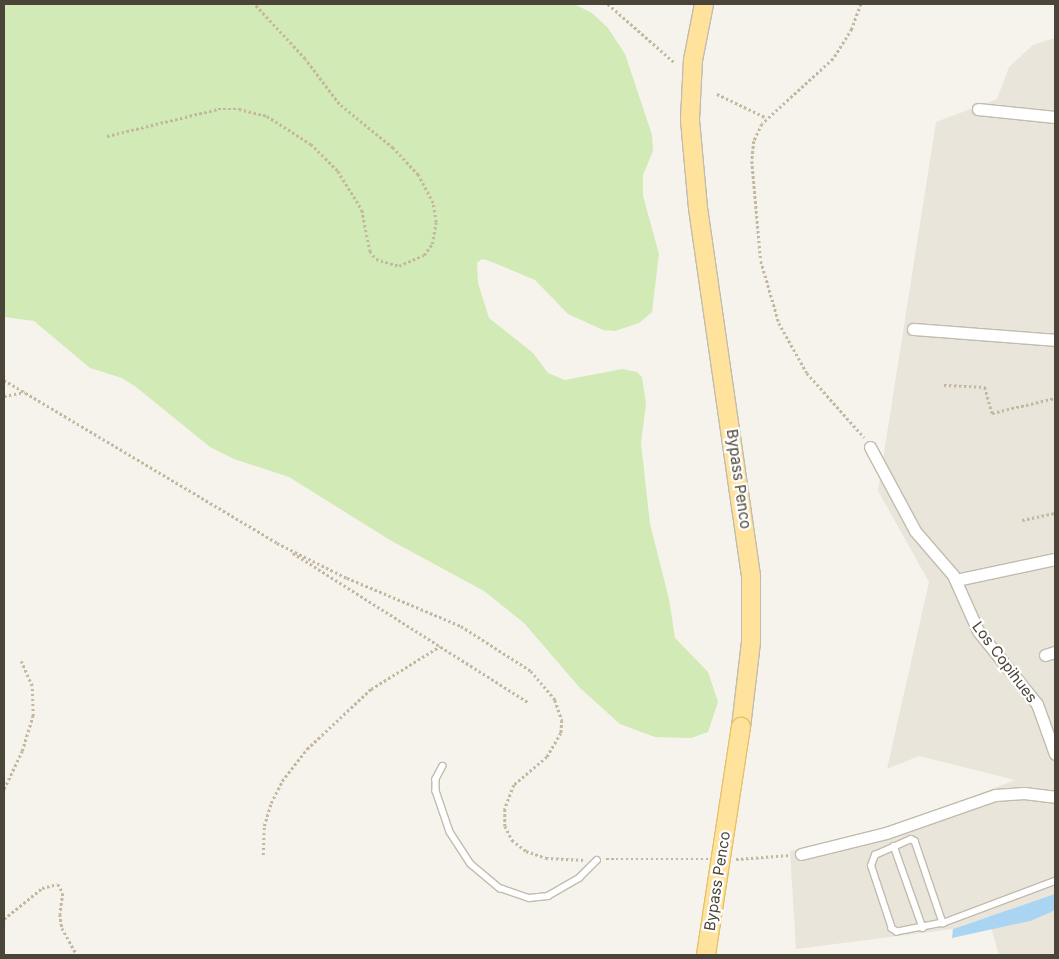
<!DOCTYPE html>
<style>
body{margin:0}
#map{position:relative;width:1059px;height:959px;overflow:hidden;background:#f6f3ec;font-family:Inter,sans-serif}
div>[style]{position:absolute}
.residential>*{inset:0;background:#eae5da}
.green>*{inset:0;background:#d2eab5}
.water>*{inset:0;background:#a9d4f2}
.path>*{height:2.5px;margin-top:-1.25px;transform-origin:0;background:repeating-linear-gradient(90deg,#c4b79f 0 2.5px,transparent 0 5px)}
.roads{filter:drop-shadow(1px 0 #c2bbae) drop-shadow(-1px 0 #c2bbae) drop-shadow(0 1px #c2bbae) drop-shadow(0 -1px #c2bbae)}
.lane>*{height:5.5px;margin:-2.75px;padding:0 2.75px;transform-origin:2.75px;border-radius:2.75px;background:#fff}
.street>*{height:11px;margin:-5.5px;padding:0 5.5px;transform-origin:5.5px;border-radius:5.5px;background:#fff}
.primary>*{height:18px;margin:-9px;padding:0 9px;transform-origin:9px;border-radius:9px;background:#ffe39c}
.bridges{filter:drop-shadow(1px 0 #e6c16a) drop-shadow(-1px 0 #e6c16a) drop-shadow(0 1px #e6c16a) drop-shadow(0 -1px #e6c16a)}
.primary-bridge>*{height:18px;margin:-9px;padding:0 9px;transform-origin:9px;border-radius:9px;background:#ffe39c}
span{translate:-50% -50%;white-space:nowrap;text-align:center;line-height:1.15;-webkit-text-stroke:4.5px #fff;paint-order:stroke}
.street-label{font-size:15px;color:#4b4439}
.frame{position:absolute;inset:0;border:5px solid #4b4439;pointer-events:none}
</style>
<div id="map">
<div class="residential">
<div style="clip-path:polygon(1055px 38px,1055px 955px,999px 955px,988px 917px,953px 929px,796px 949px,790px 851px,906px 822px,1015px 780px,919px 756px,887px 769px,929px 582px,878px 491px,936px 122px,997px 99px,1009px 67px,1033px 45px)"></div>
</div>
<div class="green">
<div style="clip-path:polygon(4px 4px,574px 4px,592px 13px,608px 28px,625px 54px,652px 135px,653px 151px,643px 175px,643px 196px,659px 254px,652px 312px,639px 323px,615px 331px,603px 330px,568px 314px,535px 280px,487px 260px,482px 259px,477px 263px,478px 283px,489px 318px,533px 353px,548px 373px,565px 380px,622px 369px,637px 372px,642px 377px,646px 404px,641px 443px,650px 524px,669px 599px,675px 638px,708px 672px,718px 702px,708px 732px,691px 738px,655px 737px,620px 724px,580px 688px,524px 623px,484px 591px,390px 540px,289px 477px,234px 459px,210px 447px,136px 387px,122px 378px,90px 368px,34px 321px,4px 317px)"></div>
</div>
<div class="water">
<div style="clip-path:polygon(1055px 894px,1055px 910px,1049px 913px,1030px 921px,952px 938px,953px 929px)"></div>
</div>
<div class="path">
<div style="left:608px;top:4px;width:88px;rotate:41.3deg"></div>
<div style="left:861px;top:4px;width:27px;rotate:110deg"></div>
<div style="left:852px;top:29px;width:36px;rotate:122deg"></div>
<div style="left:833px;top:59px;width:96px;rotate:137.5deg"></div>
<div style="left:762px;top:124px;width:19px;rotate:115deg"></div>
<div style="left:754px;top:141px;width:20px;rotate:96deg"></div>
<div style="left:752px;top:161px;width:100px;rotate:84.9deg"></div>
<div style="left:761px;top:261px;width:65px;rotate:73.8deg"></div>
<div style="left:779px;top:323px;width:57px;rotate:60.8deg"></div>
<div style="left:807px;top:373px;width:86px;rotate:48.3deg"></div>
<div style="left:717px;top:94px;width:55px;rotate:25.6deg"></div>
<div style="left:107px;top:136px;width:114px;rotate:-13.7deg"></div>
<div style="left:218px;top:109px;width:21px"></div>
<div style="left:239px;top:109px;width:29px;rotate:14deg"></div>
<div style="left:267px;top:116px;width:52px;rotate:32.5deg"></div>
<div style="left:311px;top:144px;width:38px;rotate:45deg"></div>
<div style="left:338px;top:171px;width:46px;rotate:58.4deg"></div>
<div style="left:362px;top:210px;width:42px;rotate:79deg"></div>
<div style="left:370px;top:251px;width:10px;rotate:53deg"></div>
<div style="left:376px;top:259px;width:24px;rotate:17deg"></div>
<div style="left:399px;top:266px;width:27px;rotate:-24deg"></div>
<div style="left:424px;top:255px;width:14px;rotate:-54deg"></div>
<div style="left:432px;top:244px;width:22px;rotate:-80deg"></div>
<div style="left:436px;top:222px;width:19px;rotate:-99deg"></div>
<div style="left:433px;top:203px;width:32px;rotate:-118deg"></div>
<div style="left:418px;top:175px;width:37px;rotate:-133deg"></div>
<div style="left:393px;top:148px;width:70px;rotate:-140.8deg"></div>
<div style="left:339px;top:104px;width:56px;rotate:-127.1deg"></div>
<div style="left:305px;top:59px;width:75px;rotate:-132.8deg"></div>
<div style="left:4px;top:380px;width:318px;rotate:30.8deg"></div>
<div style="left:277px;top:543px;width:78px;rotate:26.6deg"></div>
<div style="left:347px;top:578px;width:124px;rotate:22.8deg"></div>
<div style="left:461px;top:626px;width:83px;rotate:32.7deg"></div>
<div style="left:531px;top:671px;width:38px;rotate:50deg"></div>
<div style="left:555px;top:700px;width:21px;rotate:71deg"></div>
<div style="left:562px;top:720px;width:13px;rotate:94deg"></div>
<div style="left:561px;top:733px;width:28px;rotate:120deg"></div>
<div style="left:547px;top:757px;width:43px;rotate:139.7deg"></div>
<div style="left:514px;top:785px;width:26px;rotate:111deg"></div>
<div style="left:505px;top:809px;width:17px;rotate:90deg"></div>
<div style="left:505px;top:826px;width:16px;rotate:63deg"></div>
<div style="left:512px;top:840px;width:18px;rotate:38deg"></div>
<div style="left:526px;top:851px;width:21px;rotate:19deg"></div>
<div style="left:546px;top:858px;width:39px;rotate:3deg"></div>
<div style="left:944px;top:385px;width:41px;rotate:2.8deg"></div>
<div style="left:985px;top:387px;width:27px;rotate:75deg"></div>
<div style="left:992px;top:413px;width:65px;rotate:-13.4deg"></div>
<div style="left:4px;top:396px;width:21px;rotate:-11deg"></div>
<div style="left:1022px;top:520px;width:34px;rotate:-12deg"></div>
<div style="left:293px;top:553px;width:278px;rotate:32.4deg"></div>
<div style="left:4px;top:789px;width:42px;rotate:-64.7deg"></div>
<div style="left:22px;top:751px;width:37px;rotate:-73deg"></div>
<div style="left:33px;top:716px;width:30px;rotate:-92deg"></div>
<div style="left:32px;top:686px;width:27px;rotate:-114deg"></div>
<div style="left:263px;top:855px;width:29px;rotate:-88deg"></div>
<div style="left:264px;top:826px;width:24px;rotate:-73deg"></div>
<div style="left:271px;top:803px;width:25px;rotate:-63deg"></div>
<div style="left:282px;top:781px;width:41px;rotate:-52deg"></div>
<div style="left:307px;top:749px;width:88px;rotate:-43.2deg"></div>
<div style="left:371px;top:689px;width:81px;rotate:-31.9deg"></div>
<div style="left:606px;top:859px;width:102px"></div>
<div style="left:736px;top:859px;width:54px;rotate:-4.2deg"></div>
<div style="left:4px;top:919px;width:49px;rotate:-39.2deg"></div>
<div style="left:42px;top:888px;width:16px;rotate:-14deg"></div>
<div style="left:58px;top:884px;width:10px;rotate:61deg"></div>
<div style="left:63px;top:893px;width:21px;rotate:98deg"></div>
<div style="left:60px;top:914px;width:14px;rotate:82deg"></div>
<div style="left:62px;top:928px;width:31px;rotate:61deg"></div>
</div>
<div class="roads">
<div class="lane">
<div style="left:443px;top:766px;width:15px;rotate:118deg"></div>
<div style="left:436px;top:779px;width:12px;rotate:90deg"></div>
<div style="left:436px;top:791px;width:43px;rotate:71.1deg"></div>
<div style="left:450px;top:832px;width:38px;rotate:57deg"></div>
<div style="left:471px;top:864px;width:38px;rotate:40deg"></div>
<div style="left:500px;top:888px;width:31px;rotate:19deg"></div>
<div style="left:529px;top:898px;width:19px;rotate:-6deg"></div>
<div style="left:548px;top:896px;width:36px;rotate:-30deg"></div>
<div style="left:579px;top:878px;width:25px;rotate:-45deg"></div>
<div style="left:911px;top:839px;width:4px;rotate:27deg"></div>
<div style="left:915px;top:841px;width:87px;rotate:71.1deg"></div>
<div style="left:943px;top:923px;width:47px;rotate:168.9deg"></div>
<div style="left:897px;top:932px;width:6px;rotate:-149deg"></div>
<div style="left:892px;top:929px;width:66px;rotate:-108.4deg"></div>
<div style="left:871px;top:866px;width:12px;rotate:-70deg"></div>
<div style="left:875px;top:855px;width:39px;rotate:-24deg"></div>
<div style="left:894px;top:846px;width:87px;rotate:70.5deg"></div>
<div style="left:943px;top:923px;width:120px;rotate:-20.6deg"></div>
</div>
<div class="street">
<div style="left:978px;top:109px;width:77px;rotate:5.9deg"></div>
<div style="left:913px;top:329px;width:142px;rotate:4.4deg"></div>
<div style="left:870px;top:447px;width:95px;rotate:61.8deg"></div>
<div style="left:915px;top:531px;width:58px;rotate:49.2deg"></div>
<div style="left:953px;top:575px;width:61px;rotate:65.9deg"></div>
<div style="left:978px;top:631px;width:94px;rotate:51.1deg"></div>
<div style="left:1037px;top:704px;width:53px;rotate:70.2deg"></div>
<div style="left:956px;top:580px;width:101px;rotate:-12deg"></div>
<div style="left:1045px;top:655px;width:10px;rotate:-17deg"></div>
<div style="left:801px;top:854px;width:88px;rotate:-13.9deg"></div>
<div style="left:886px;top:833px;width:115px;rotate:-19.2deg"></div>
<div style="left:995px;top:795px;width:29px;rotate:-4deg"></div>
<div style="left:1024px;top:793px;width:31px;rotate:7deg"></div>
</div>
<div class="primary">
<div style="left:704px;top:4px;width:57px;rotate:101.1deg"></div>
<div style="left:693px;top:60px;width:60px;rotate:92.9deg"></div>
<div style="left:690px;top:120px;width:88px;rotate:84.8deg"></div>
<div style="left:698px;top:208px;width:373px;rotate:81.8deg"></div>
<div style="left:751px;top:577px;width:65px;rotate:90deg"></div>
<div style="left:751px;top:642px;width:86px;rotate:96.7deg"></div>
</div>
</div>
<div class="bridges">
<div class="primary-bridge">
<div style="left:706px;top:955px;width:231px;rotate:-81.3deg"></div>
</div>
</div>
<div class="street-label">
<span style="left:739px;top:479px;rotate:82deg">Bypass Penco</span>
<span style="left:1005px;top:662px;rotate:53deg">Los Copihues</span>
<span style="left:717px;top:881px;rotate:-81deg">Bypass Penco</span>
</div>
<div class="frame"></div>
</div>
